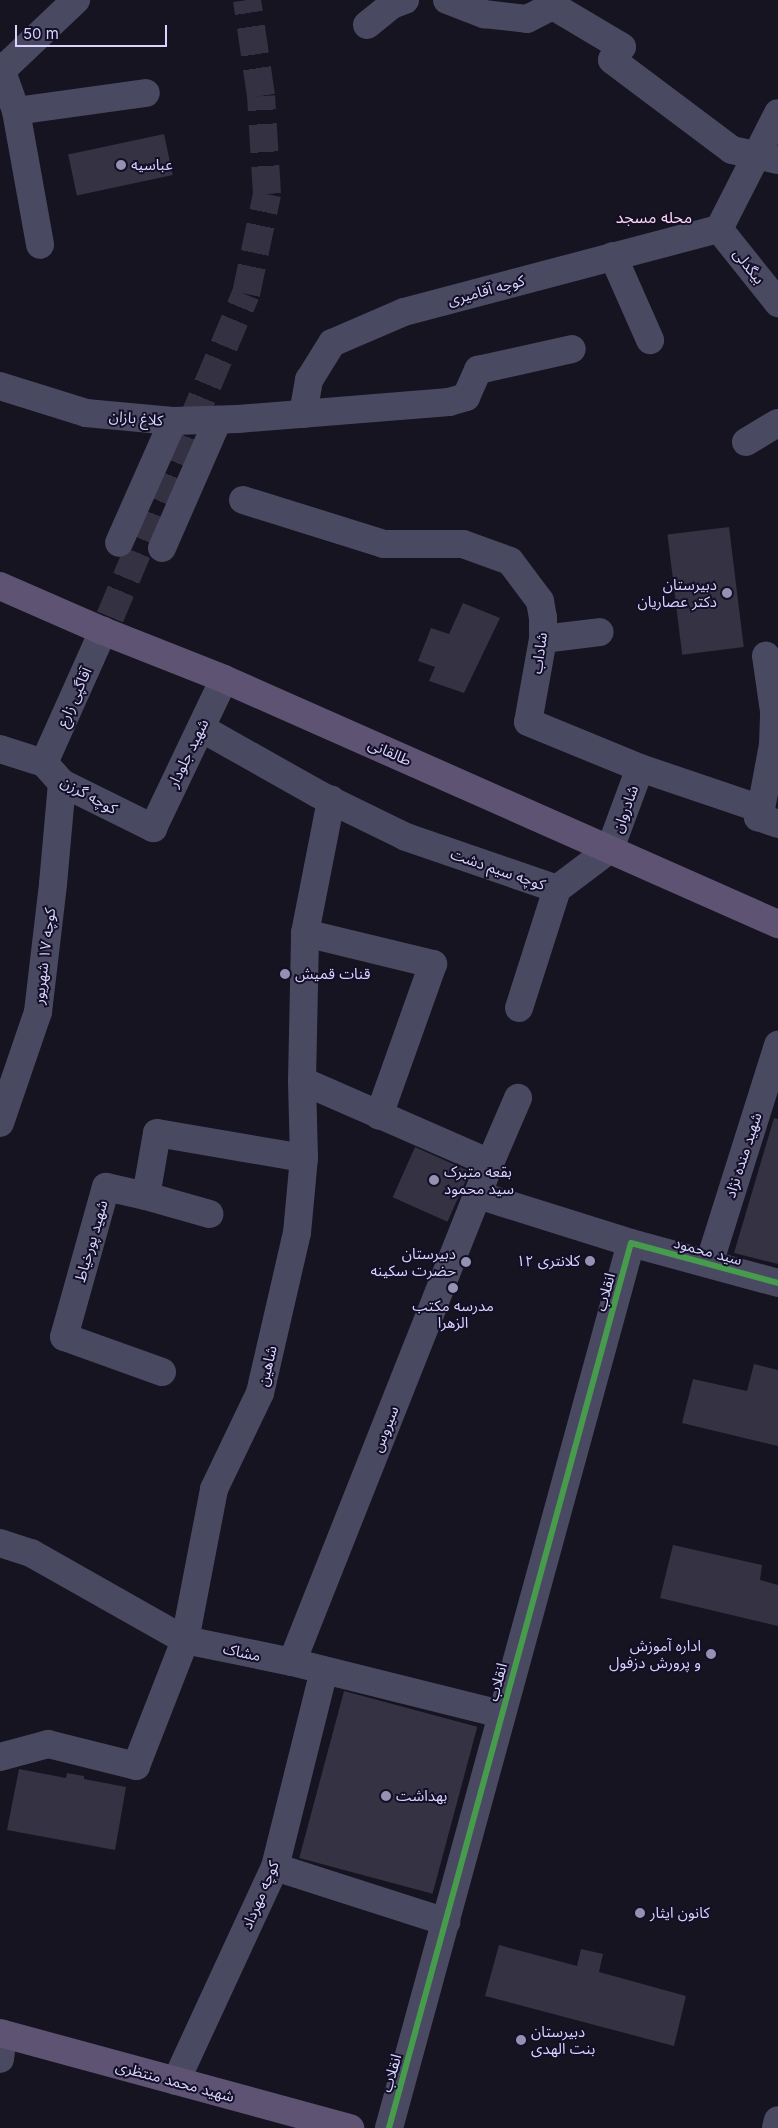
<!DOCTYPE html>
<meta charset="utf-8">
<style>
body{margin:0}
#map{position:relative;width:778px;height:2128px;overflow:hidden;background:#161421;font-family:Inter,"Noto Sans Arabic",sans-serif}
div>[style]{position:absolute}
.building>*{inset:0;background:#343243;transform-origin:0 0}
.major-tunnel>*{height:28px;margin-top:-14px;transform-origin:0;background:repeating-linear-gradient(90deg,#333142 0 28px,transparent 0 42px)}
.minor>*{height:28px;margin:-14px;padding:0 14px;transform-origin:14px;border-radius:14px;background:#4a4962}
.major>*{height:28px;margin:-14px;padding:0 14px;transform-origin:14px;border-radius:14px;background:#5e5373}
.cycleway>*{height:6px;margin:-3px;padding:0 3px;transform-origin:3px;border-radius:3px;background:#469c4c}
.dots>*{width:14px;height:14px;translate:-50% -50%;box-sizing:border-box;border:2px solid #130f26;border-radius:50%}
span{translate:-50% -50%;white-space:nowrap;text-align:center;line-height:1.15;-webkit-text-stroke:4px #130f26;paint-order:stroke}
.poi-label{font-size:15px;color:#d9d4ff}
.left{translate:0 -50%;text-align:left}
.right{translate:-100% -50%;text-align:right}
.street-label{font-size:15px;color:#d9d4ff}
.neighbourhood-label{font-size:16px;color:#ffd6f0}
.scale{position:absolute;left:15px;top:25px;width:152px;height:22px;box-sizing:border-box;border:2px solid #d9d4ff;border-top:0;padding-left:6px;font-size:15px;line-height:18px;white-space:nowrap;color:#d9d4ff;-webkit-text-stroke:4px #130f26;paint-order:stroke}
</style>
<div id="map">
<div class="building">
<div style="left:164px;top:134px;width:42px;height:98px;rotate:78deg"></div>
<div style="left:729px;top:527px;width:121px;height:62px;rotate:83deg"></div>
<div style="clip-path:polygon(463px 603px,500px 618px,464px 693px,429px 681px,435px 667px,418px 661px,431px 628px,449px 634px)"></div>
<div style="clip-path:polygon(774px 1118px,778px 1119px,778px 1264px,734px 1253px)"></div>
<div style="left:415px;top:1147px;width:60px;height:55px;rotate:24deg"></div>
<div style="clip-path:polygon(754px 1364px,778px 1370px,778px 1446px,682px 1423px,693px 1379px,747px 1391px)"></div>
<div style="clip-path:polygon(673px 1545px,762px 1565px,760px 1580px,778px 1585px,778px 1626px,660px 1598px)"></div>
<div style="left:344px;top:1691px;width:138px;height:173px;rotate:15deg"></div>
<div style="clip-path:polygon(19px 1769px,66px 1778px,67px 1773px,84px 1776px,84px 1779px,126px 1787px,115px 1850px,7px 1830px)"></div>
<div style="clip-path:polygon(499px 1945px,577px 1966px,581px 1949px,603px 1954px,599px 1972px,686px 1996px,674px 2046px,485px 1996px)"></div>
</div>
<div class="major-tunnel">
<div style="left:110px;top:617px;width:350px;rotate:-67.2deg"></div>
<div style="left:246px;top:294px;width:102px;rotate:-78.1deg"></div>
<div style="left:267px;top:194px;width:98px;rotate:-93.5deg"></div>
<div style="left:261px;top:96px;width:97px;rotate:-98.3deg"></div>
</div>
<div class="minor">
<div style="left:447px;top:0;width:40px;rotate:21deg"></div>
<div style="left:484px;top:14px;width:43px;rotate:6.6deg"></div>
<div style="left:527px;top:19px;width:29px;rotate:-27deg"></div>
<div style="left:553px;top:6px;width:80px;rotate:30.7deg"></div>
<div style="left:622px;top:47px;width:16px;rotate:128deg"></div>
<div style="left:612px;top:60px;width:150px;rotate:36.9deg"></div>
<div style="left:732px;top:150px;width:47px;rotate:12.3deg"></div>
<div style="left:367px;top:25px;width:32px;rotate:-39deg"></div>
<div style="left:392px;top:5px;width:14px;rotate:-21deg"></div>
<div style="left:0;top:66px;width:48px;rotate:70.4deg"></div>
<div style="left:16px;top:111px;width:136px;rotate:79.8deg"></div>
<div style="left:0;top:72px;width:105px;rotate:-43.5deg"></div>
<div style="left:16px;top:111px;width:131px;rotate:-7.9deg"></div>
<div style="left:719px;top:229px;width:130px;rotate:-63deg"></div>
<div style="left:719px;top:229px;width:95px;rotate:51.4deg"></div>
<div style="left:613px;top:256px;width:92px;rotate:66.2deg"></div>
<div style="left:0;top:386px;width:90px;rotate:17.4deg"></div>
<div style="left:86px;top:413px;width:87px;rotate:5.3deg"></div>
<div style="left:173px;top:421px;width:133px;rotate:113.9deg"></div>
<div style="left:303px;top:414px;width:35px;rotate:-80deg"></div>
<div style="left:309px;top:380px;width:44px;rotate:-58.1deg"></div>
<div style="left:332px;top:343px;width:78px;rotate:-23.3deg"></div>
<div style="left:404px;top:312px;width:326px;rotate:-14.8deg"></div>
<div style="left:173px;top:421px;width:65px;rotate:-1.8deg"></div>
<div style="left:238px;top:419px;width:212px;rotate:-4.6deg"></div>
<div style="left:449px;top:402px;width:18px;rotate:-16deg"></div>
<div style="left:466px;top:397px;width:30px;rotate:-66deg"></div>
<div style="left:478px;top:370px;width:96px;rotate:-12.6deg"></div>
<div style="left:746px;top:442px;width:37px;rotate:-31deg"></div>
<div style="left:243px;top:500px;width:148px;rotate:17.3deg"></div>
<div style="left:384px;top:544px;width:79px"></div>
<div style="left:463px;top:544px;width:50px;rotate:19.9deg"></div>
<div style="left:510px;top:561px;width:50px;rotate:53.1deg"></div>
<div style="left:540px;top:601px;width:17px;rotate:80deg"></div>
<div style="left:543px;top:618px;width:21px;rotate:90deg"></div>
<div style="left:543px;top:639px;width:84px;rotate:100.2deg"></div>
<div style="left:528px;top:722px;width:121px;rotate:22.3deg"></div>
<div style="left:640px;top:768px;width:128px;rotate:18.7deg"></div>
<div style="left:761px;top:809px;width:9px;rotate:111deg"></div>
<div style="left:758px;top:817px;width:21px;rotate:19deg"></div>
<div style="left:162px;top:548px;width:140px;rotate:-66.4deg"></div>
<div style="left:543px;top:639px;width:57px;rotate:-7deg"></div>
<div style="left:201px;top:728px;width:134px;rotate:29.4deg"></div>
<div style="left:318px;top:794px;width:98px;rotate:26deg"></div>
<div style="left:406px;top:837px;width:160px;rotate:19deg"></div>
<div style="left:557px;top:889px;width:66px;rotate:-37deg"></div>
<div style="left:610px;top:849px;width:86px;rotate:-69.7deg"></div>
<div style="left:0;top:749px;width:46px;rotate:17.7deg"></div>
<div style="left:44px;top:763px;width:27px;rotate:48deg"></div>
<div style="left:62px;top:783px;width:102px;rotate:26.3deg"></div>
<div style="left:153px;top:828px;width:165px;rotate:-64.5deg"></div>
<div style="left:44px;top:763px;width:145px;rotate:-65.9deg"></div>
<div style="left:761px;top:809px;width:65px;rotate:-79.4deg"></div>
<div style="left:773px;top:745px;width:34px;rotate:-88deg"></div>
<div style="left:774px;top:711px;width:56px;rotate:-98.3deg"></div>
<div style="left:305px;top:933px;width:136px;rotate:-78.9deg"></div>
<div style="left:519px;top:1008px;width:125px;rotate:-72.3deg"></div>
<div style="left:0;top:1123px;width:117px;rotate:-71.1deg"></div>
<div style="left:38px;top:1012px;width:129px;rotate:-83.3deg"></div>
<div style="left:53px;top:884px;width:101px;rotate:-84.9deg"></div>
<div style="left:490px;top:1163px;width:71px;rotate:-66.7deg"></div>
<div style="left:478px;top:1195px;width:160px;rotate:17.4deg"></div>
<div style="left:631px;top:1243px;width:152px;rotate:15.2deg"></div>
<div style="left:146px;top:1196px;width:66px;rotate:15.9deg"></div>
<div style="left:709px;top:1264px;width:230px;rotate:-72.5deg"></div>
<div style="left:162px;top:1372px;width:104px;rotate:-160.3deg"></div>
<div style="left:64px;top:1337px;width:156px;rotate:-74.4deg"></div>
<div style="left:106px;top:1187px;width:41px;rotate:12.7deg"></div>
<div style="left:146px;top:1196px;width:64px;rotate:-80.1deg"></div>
<div style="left:157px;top:1133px;width:149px;rotate:9.7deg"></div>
<div style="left:0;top:1543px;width:33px;rotate:18deg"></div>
<div style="left:31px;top:1553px;width:177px;rotate:29.5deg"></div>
<div style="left:185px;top:1640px;width:109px;rotate:11.6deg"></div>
<div style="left:292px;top:1662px;width:215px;rotate:14deg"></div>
<div style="left:292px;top:1662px;width:537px;rotate:-68.36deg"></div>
<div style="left:490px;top:1163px;width:205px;rotate:-156.4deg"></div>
<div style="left:0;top:1757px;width:50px;rotate:-15.2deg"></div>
<div style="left:48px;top:1744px;width:91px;rotate:14deg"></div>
<div style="left:136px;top:1766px;width:135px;rotate:-68.7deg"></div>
<div style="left:185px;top:1640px;width:154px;rotate:-79.1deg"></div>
<div style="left:214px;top:1489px;width:106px;rotate:-64.4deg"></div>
<div style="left:260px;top:1393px;width:164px;rotate:-77deg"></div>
<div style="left:297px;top:1233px;width:75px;rotate:-84.7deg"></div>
<div style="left:304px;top:1158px;width:77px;rotate:-91.5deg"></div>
<div style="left:302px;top:1081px;width:148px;rotate:-88.8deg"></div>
<div style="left:305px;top:933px;width:132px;rotate:13.6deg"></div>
<div style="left:433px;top:964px;width:161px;rotate:109.6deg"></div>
<div style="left:275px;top:1867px;width:180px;rotate:17.8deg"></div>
<div style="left:0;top:2059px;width:25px;rotate:-83deg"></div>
<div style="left:176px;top:2081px;width:236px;rotate:-65.2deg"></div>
<div style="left:275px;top:1867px;width:202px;rotate:-76deg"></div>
<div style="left:389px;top:2128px;width:917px;rotate:-74.71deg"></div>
<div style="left:776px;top:2128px;width:8px;rotate:-76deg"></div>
</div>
<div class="major">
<div style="left:0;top:586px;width:112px;rotate:23.6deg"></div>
<div style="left:103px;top:631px;width:130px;rotate:21.6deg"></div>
<div style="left:224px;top:679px;width:606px;rotate:23.86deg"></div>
<div style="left:0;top:2033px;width:363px;rotate:15.2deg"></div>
</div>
<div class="cycleway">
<div style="left:389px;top:2128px;width:917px;rotate:-74.71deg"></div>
<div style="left:631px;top:1243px;width:152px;rotate:15.2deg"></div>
</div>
<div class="dots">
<div style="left:121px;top:165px;background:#9591b1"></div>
<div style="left:727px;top:593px;background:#9591b1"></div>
<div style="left:285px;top:974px;background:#9591b1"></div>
<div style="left:434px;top:1180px;background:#9591b1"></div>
<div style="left:590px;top:1261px;background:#9591b1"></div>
<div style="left:466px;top:1262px;background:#9591b1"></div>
<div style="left:453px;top:1288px;background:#9591b1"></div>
<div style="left:711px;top:1654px;background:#9591b1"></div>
<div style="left:386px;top:1796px;background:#9591b1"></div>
<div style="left:640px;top:1913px;background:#9591b1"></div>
<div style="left:521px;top:2040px;background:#9591b1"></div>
</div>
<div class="poi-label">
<span class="left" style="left:131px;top:165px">عباسیه</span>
<span class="right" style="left:717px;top:593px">دبیرستان<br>دکتر عصاریان</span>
<span class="left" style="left:295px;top:974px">قنات قمیش</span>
<span class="left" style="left:444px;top:1180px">بقعه متبرک<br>سید محمود</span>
<span class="right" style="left:456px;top:1262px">دبیرستان<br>حضرت سکینه</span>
<span class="right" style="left:580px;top:1261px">کلانتری ۱۲</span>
<span style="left:453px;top:1314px">مدرسه مکتب<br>الزهرا</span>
<span class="right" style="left:701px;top:1654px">اداره آموزش<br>و پرورش دزفول</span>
<span class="left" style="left:396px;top:1796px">بهداشت</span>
<span class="left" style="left:650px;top:1913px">کانون ایثار</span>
<span class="left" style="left:531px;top:2040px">دبیرستان<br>بنت الهدی</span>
</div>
<div class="street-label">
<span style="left:749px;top:266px;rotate:52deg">بیگدلی</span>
<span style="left:486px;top:290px;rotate:-15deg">کوچه آقامیری</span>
<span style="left:136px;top:418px;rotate:5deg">کلاغ بازان</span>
<span style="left:539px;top:653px;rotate:-82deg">شاداب</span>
<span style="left:74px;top:697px;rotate:-66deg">آقاگپی زارع</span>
<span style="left:390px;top:752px;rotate:24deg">طالقانی</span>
<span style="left:188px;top:753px;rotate:-64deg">شهید جلودار</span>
<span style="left:89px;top:795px;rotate:29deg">کوچه گرزن</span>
<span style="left:625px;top:809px;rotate:-70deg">شادروان</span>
<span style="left:498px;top:869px;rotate:19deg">کوچه سیم دشت</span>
<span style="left:44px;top:956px;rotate:-83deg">کوچه ۱۷ شهریور</span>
<span style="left:743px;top:1155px;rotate:-72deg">شهید منده نژاد</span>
<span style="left:91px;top:1241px;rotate:-74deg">شهید پورخیاط</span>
<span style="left:708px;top:1251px;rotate:15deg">سید محمود</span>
<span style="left:605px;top:1292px;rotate:-75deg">انقلاب</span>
<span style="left:267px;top:1366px;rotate:-77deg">شاهین</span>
<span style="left:385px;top:1429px;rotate:-68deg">سیروس</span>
<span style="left:242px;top:1652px;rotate:12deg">مشاک</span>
<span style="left:497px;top:1682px;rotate:-75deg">انقلاب</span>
<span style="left:260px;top:1895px;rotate:-67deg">کوچه مهرداد</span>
<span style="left:391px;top:2073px;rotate:-74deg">انقلاب</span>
<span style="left:175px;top:2081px;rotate:15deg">شهید محمد منتظری</span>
</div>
<div class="neighbourhood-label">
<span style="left:654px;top:217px">محله مسجد</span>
</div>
<div class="scale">50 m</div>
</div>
